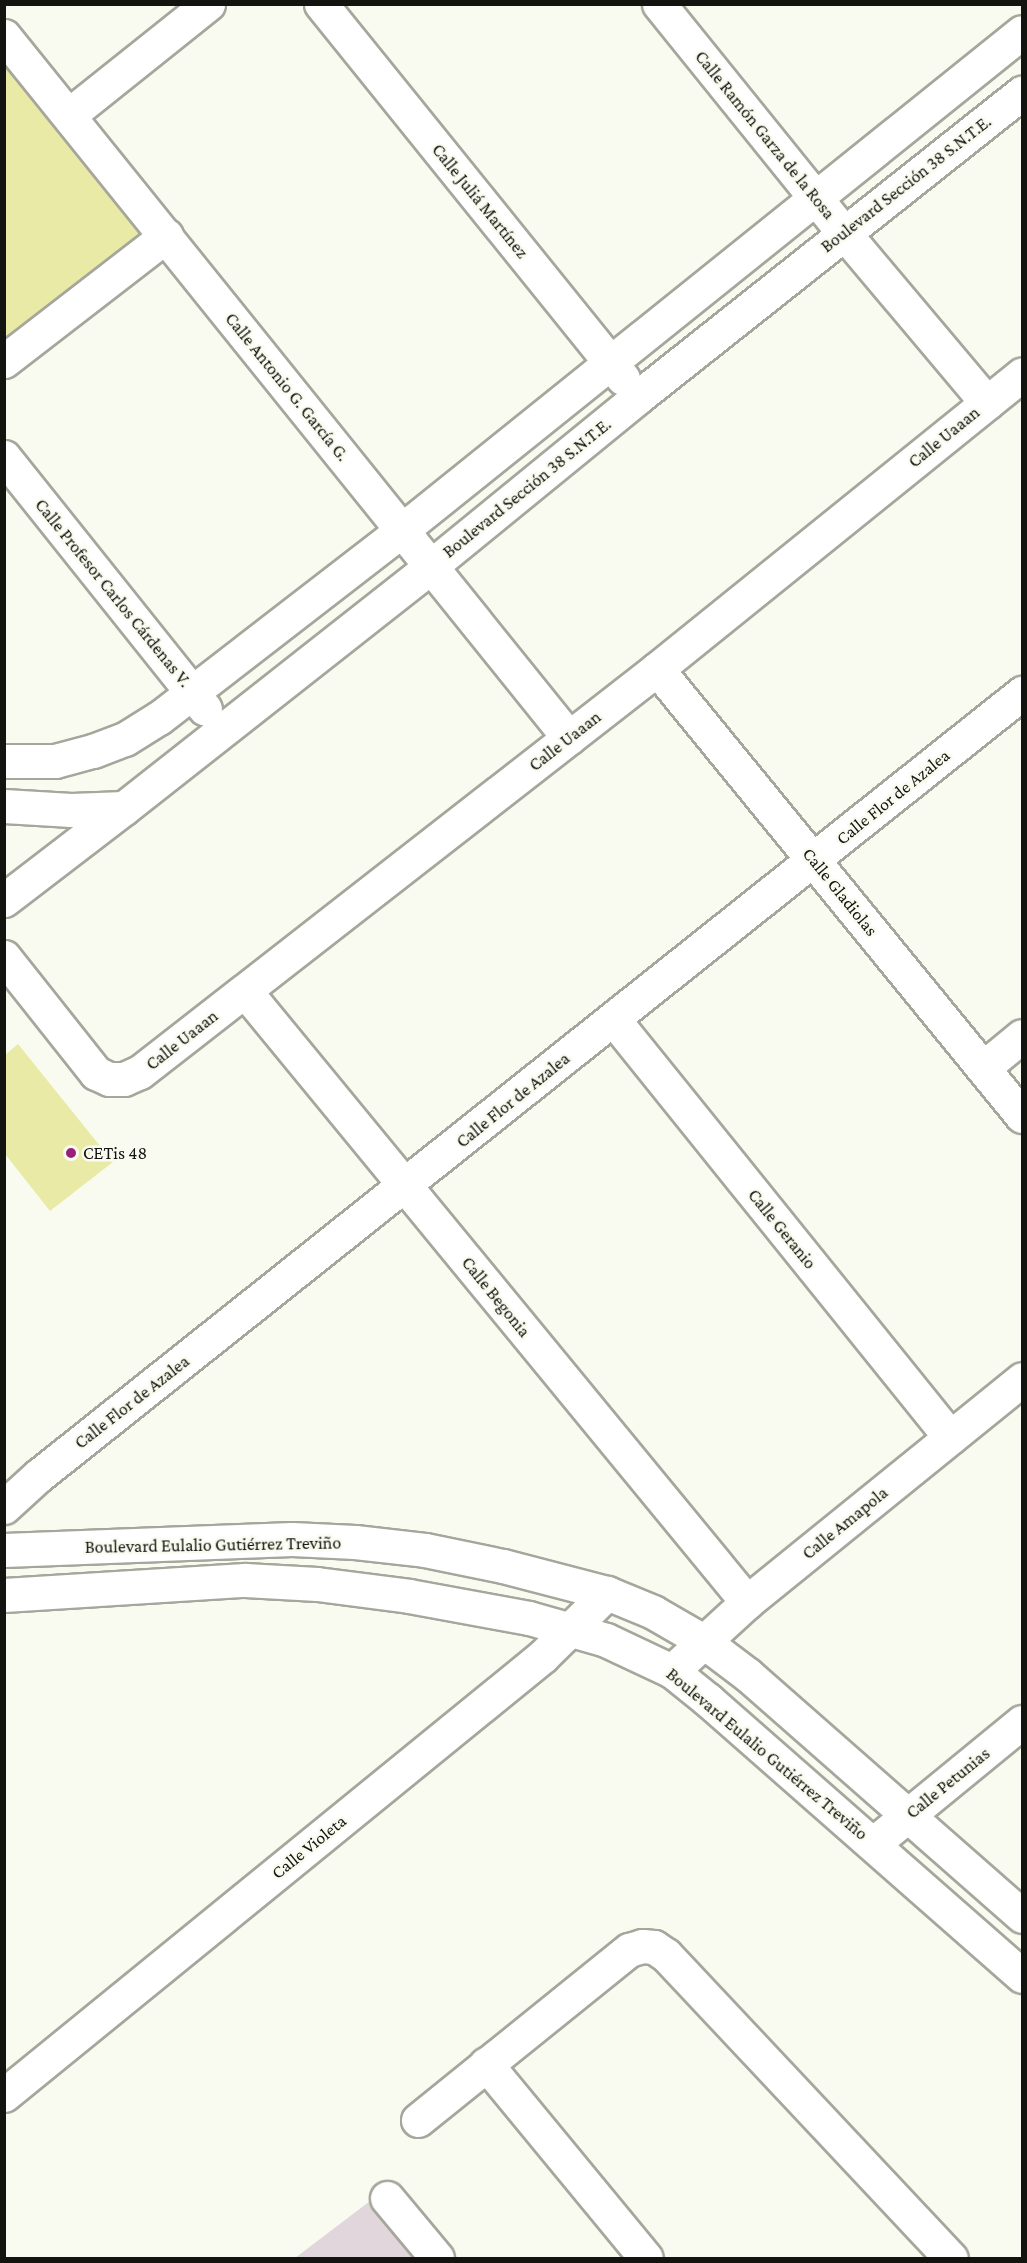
<!DOCTYPE html>
<meta charset="utf-8">
<style>
body{margin:0}
#map{position:relative;width:1027px;height:2263px;overflow:hidden;background:#fafbf0;font-family:"Crimson Pro",serif}
div>[style]{position:absolute}
.green>*{inset:0;background:#eaeaa7}
.building>*{inset:0;background:#e0d6dc}
.roads{filter:drop-shadow(2px 0 #a6a69c) drop-shadow(-2px 0 #a6a69c) drop-shadow(0 2px #a6a69c) drop-shadow(0 -2px #a6a69c)}
.minor>*{height:33px;margin:-16.5px;padding:0 16.5px;transform-origin:16.5px;border-radius:16.5px;background:#fff}
.primary>*{height:33px;margin:-16.5px;padding:0 16.5px;transform-origin:16.5px;border-radius:16.5px;background:#fff}
.dots>*{width:16px;height:16px;translate:-50% -50%;box-sizing:border-box;border:3px solid #fafbf0;border-radius:50%}
span{translate:-50% -50%;white-space:nowrap;text-align:center;line-height:1.15;-webkit-text-stroke:5px #fafbf0;paint-order:stroke}
.street-label{font-size:18px;color:#13130f}
.poi-label{font-size:18px;color:#13130f}
.left{translate:0 -50%;text-align:left}
.frame{position:absolute;inset:0;border:6px solid #13130f;pointer-events:none}
</style>
<div id="map">
<div class="green">
<div style="clip-path:polygon(4px 56px,147px 232px,4px 346px)"></div>
<div style="clip-path:polygon(18px 1044px,113px 1162px,50px 1211px,5px 1154px,5px 1055px)"></div>
</div>
<div class="building">
<div style="clip-path:polygon(370px 2201px,416px 2258px,295px 2258px)"></div>
</div>
<div class="roads">
<div class="minor">
<div style="left:321px;top:4px;width:481px;rotate:51.1deg"></div>
<div style="left:659px;top:4px;width:294px;rotate:51.1deg"></div>
<div style="left:844px;top:233px;width:222px;rotate:49.9deg"></div>
<div style="left:4px;top:36px;width:901px;rotate:51.17deg"></div>
<div style="left:69px;top:115px;width:178px;rotate:-38.6deg"></div>
<div style="left:4px;top:361px;width:205px;rotate:-37.7deg"></div>
<div style="left:4px;top:457px;width:322px;rotate:51.4deg"></div>
<div style="left:657px;top:669px;width:577px;rotate:50.77deg"></div>
<div style="left:4px;top:761px;width:51px"></div>
<div style="left:55px;top:761px;width:39px;rotate:-15deg"></div>
<div style="left:93px;top:751px;width:34px;rotate:-21deg"></div>
<div style="left:125px;top:739px;width:40px;rotate:-32deg"></div>
<div style="left:159px;top:718px;width:307px;rotate:-37.7deg"></div>
<div style="left:402px;top:530px;width:795px;rotate:-38.77deg"></div>
<div style="left:4px;top:806px;width:67px;rotate:3.4deg"></div>
<div style="left:71px;top:810px;width:53px;rotate:-2.2deg"></div>
<div style="left:124px;top:808px;width:391px;rotate:-38.2deg"></div>
<div style="left:431px;top:566px;width:267px;rotate:-39.2deg"></div>
<div style="left:638px;top:397px;width:490px;rotate:-38.4deg"></div>
<div style="left:4px;top:900px;width:151px;rotate:-37.5deg"></div>
<div style="left:4px;top:957px;width:148px;rotate:51.6deg"></div>
<div style="left:96px;top:1073px;width:14px;rotate:25deg"></div>
<div style="left:109px;top:1079px;width:15px"></div>
<div style="left:124px;top:1079px;width:17px;rotate:-24deg"></div>
<div style="left:140px;top:1072px;width:656px;rotate:-37.94deg"></div>
<div style="left:657px;top:669px;width:469px;rotate:-38.9deg"></div>
<div style="left:245px;top:991px;width:791px;rotate:50.59deg"></div>
<div style="left:614px;top:1020px;width:536px;rotate:51.14deg"></div>
<div style="left:983px;top:1068px;width:50px;rotate:-39.4deg"></div>
<div style="left:4px;top:1507px;width:46px;rotate:-42.4deg"></div>
<div style="left:38px;top:1476px;width:1258px;rotate:-38.51deg"></div>
<div style="left:672px;top:1671px;width:102px;rotate:-42.6deg"></div>
<div style="left:747px;top:1602px;width:354px;rotate:-39deg"></div>
<div style="left:874px;top:1843px;width:191px;rotate:-39.3deg"></div>
<div style="left:486px;top:2064px;width:251px;rotate:50.5deg"></div>
<div style="left:4px;top:2095px;width:695px;rotate:-39.16deg"></div>
<div style="left:543px;top:1656px;width:90px;rotate:-44.5deg"></div>
<div style="left:418px;top:2120px;width:271px;rotate:-38.9deg"></div>
<div style="left:629px;top:1950px;width:14px;rotate:-17deg"></div>
<div style="left:642px;top:1946px;width:12px;rotate:5deg"></div>
<div style="left:654px;top:1947px;width:14px;rotate:34deg"></div>
<div style="left:666px;top:1955px;width:416px;rotate:46.8deg"></div>
<div style="left:387px;top:2198px;width:78px;rotate:50.2deg"></div>
</div>
<div class="primary">
<div style="left:4px;top:1550px;width:288px;rotate:-2.2deg"></div>
<div style="left:292px;top:1539px;width:63px;rotate:2.7deg"></div>
<div style="left:355px;top:1542px;width:70px;rotate:6.5deg"></div>
<div style="left:425px;top:1550px;width:80px;rotate:11.6deg"></div>
<div style="left:503px;top:1566px;width:107px;rotate:14.6deg"></div>
<div style="left:607px;top:1593px;width:50px;rotate:22.4deg"></div>
<div style="left:653px;top:1612px;width:58px;rotate:30.1deg"></div>
<div style="left:703px;top:1641px;width:56px;rotate:37.1deg"></div>
<div style="left:748px;top:1675px;width:365px;rotate:41.3deg"></div>
<div style="left:4px;top:1595px;width:241px;rotate:-3.6deg"></div>
<div style="left:245px;top:1580px;width:72px;rotate:3.2deg"></div>
<div style="left:317px;top:1584px;width:93px;rotate:7.4deg"></div>
<div style="left:409px;top:1596px;width:122px;rotate:10.4deg"></div>
<div style="left:529px;top:1618px;width:80px;rotate:15.9deg"></div>
<div style="left:606px;top:1640px;width:73px;rotate:25.2deg"></div>
<div style="left:672px;top:1671px;width:46px;rotate:38.9deg"></div>
<div style="left:708px;top:1700px;width:418px;rotate:41.3deg"></div>
</div>
</div>
<div class="dots">
<div style="left:71px;top:1153px;background:#98207b"></div>
</div>
<div class="street-label">
<span style="left:765px;top:135px;rotate:51deg">Calle Ramón Garza de la Rosa</span>
<span style="left:906px;top:184px;rotate:-38deg">Boulevard Sección 38 S.N.T.E.</span>
<span style="left:480px;top:201px;rotate:51deg">Calle Juliá Martínez</span>
<span style="left:287px;top:387px;rotate:51deg">Calle Antonio G. García G.</span>
<span style="left:944px;top:437px;rotate:-39deg">Calle Uaaan</span>
<span style="left:527px;top:488px;rotate:-39deg">Boulevard Sección 38 S.N.T.E.</span>
<span style="left:113px;top:593px;rotate:51deg">Calle Profesor Carlos Cárdenas V.</span>
<span style="left:565px;top:741px;rotate:-38deg">Calle Uaaan</span>
<span style="left:893px;top:797px;rotate:-39deg">Calle Flor de Azalea</span>
<span style="left:840px;top:892px;rotate:51deg">Calle Gladiolas</span>
<span style="left:182px;top:1040px;rotate:-38deg">Calle Uaaan</span>
<span style="left:513px;top:1100px;rotate:-39deg">Calle Flor de Azalea</span>
<span style="left:782px;top:1229px;rotate:51deg">Calle Geranio</span>
<span style="left:496px;top:1297px;rotate:51deg">Calle Begonia</span>
<span style="left:132px;top:1402px;rotate:-38deg">Calle Flor de Azalea</span>
<span style="left:845px;top:1523px;rotate:-39deg">Calle Amapola</span>
<span style="left:213px;top:1545px;rotate:-1deg">Boulevard Eulalio Gutiérrez Treviño</span>
<span style="left:767px;top:1754px;rotate:40deg">Boulevard Eulalio Gutiérrez Treviño</span>
<span style="left:948px;top:1783px;rotate:-39deg">Calle Petunias</span>
<span style="left:309px;top:1847px;rotate:-39deg">Calle Violeta</span>
</div>
<div class="poi-label">
<span class="left" style="left:83px;top:1153px">CETis 48</span>
</div>
<div class="frame"></div>
</div>
